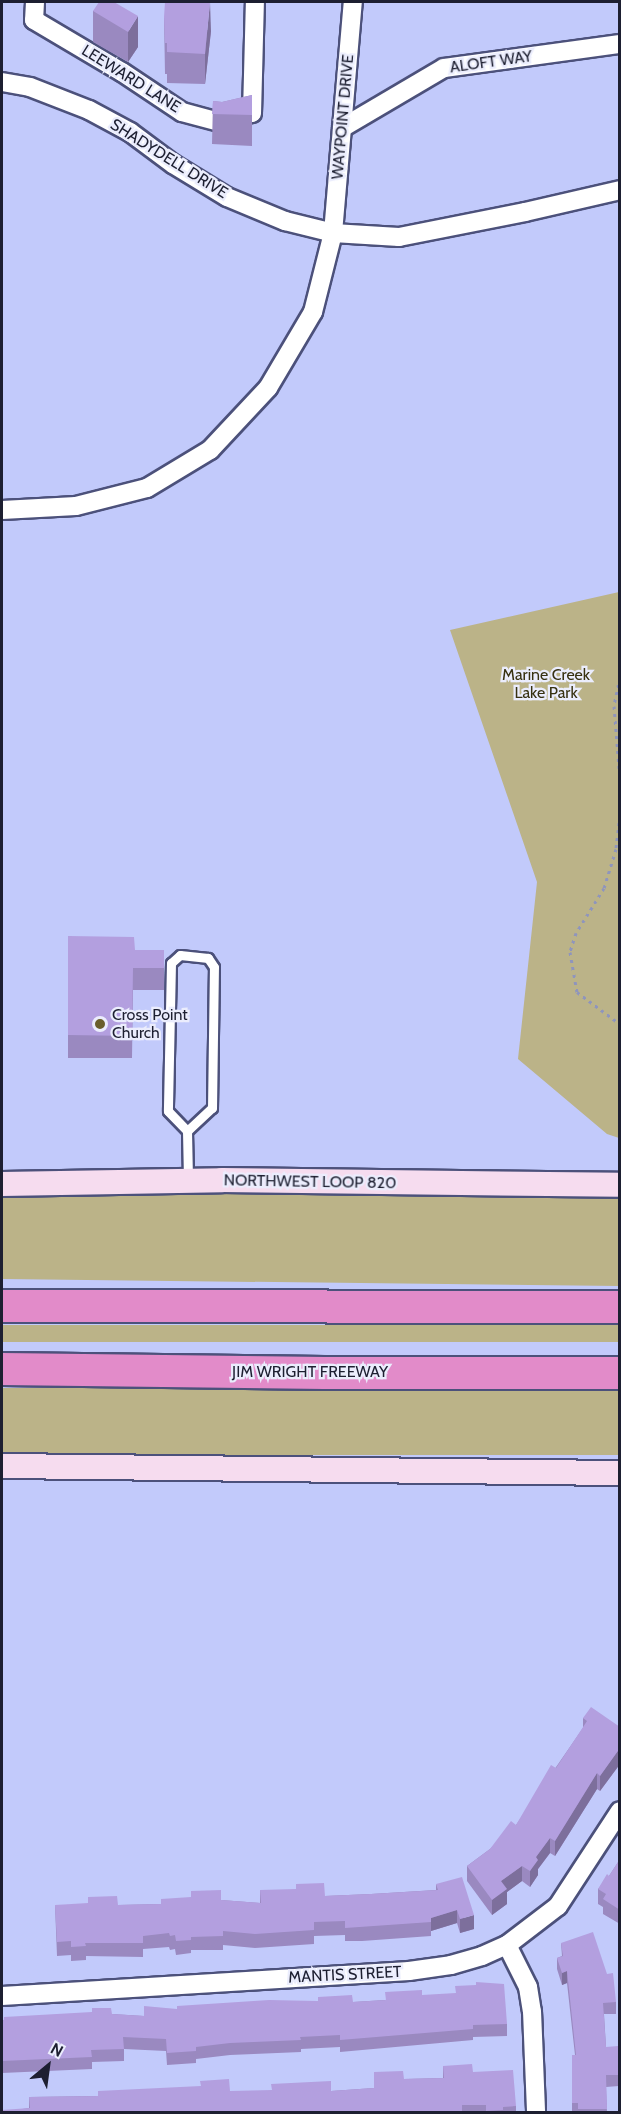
<!DOCTYPE html>
<style>
body{margin:0}
#map{position:relative;width:621px;height:2114px;overflow:hidden;background:#c2cafb;font-family:Cabin,sans-serif}
div>[style]{position:absolute}
.green>*{inset:0;background:#bbb388;transform-origin:0 0}
.path>*{height:3px;margin-top:-1.5px;transform-origin:0;background:repeating-linear-gradient(90deg,#8f95bc 0 3px,transparent 0 7.5px)}
.roads{filter:drop-shadow(2px 0 #4c517b) drop-shadow(-2px 0 #4c517b) drop-shadow(0 2px #4c517b) drop-shadow(0 -2px #4c517b)}
.lane>*{height:9px;margin:-4.5px;padding:0 4.5px;transform-origin:4.5px;border-radius:4.5px;background:#fff}
.street>*{height:18px;margin:-9px;padding:0 9px;transform-origin:9px;border-radius:9px;background:#fff}
.secondary>*{height:24px;margin:-12px;padding:0 12px;transform-origin:12px;border-radius:12px;background:#f6dcef}
.highway>*{height:32px;margin:-16px;padding:0 16px;transform-origin:16px;border-radius:16px;background:#e28bc9}
.wall>*{inset:0;background:#9a89c0}
.shaded-wall>*{inset:0;background:#7d6f9c}
.building>*{inset:0;background:#b39fdf}
.dots>*{width:16px;height:16px;translate:-50% -50%;box-sizing:border-box;border:3px solid #ebedfd;border-radius:50%}
span{translate:-50% -50%;white-space:nowrap;text-align:center;line-height:1.15;-webkit-text-stroke:4.5px #ebedfd;paint-order:stroke}
.street-label{font-size:16px;color:#1d1f31}
.park-label{font-size:16px;color:#373111}
.poi-label{font-size:16px;color:#1d1f31}
.left{translate:0 -50%;text-align:left}
.frame{position:absolute;inset:0;border:3px solid #1d1f31;pointer-events:none}
.north{position:absolute;left:18px;top:2036px;width:60px;height:60px;-webkit-text-stroke:4px #ebedfd;paint-order:stroke;rotate:29deg;font-size:16px;font-weight:700;line-height:24px;text-align:center;color:#1d1f31}
.north::after{content:'';display:block;margin:auto;width:21px;height:27px;background:#1d1f31;clip-path:polygon(50% 0,100% 100%,50% 72%,0 100%)}
</style>
<div id="map">
<div class="green">
<div style="clip-path:polygon(619px 592px,620px 592px,619px 1138px,607px 1134px,518px 1059px,537px 882px,450px 630px)"></div>
<div style="clip-path:polygon(204px 1191px,619px 1195px,619px 1286px,2px 1279px,2px 1192px)"></div>
<div style="left:2px;top:1325px;width:617px;height:17px"></div>
<div style="left:619px;top:1388px;width:67px;height:617px;rotate:90deg"></div>
</div>
<div class="path">
<div style="left:620px;top:677px;width:30px;rotate:102deg"></div>
<div style="left:614px;top:706px;width:74px;rotate:85.4deg"></div>
<div style="left:620px;top:815px;width:34px;rotate:97deg"></div>
<div style="left:616px;top:849px;width:41px;rotate:107.1deg"></div>
<div style="left:604px;top:888px;width:53px;rotate:121.9deg"></div>
<div style="left:576px;top:933px;width:20px;rotate:108deg"></div>
<div style="left:570px;top:952px;width:41px;rotate:80.1deg"></div>
<div style="left:577px;top:992px;width:54px;rotate:36.7deg"></div>
</div>
<div class="roads">
<div class="lane">
<div style="left:187px;top:1131px;width:34px;rotate:-43deg"></div>
<div style="left:212px;top:1108px;width:141px;rotate:-89.2deg"></div>
<div style="left:214px;top:967px;width:11px;rotate:-124deg"></div>
<div style="left:208px;top:958px;width:28px;rotate:-174deg"></div>
<div style="left:180px;top:955px;width:12px;rotate:138deg"></div>
<div style="left:171px;top:963px;width:148px;rotate:91.2deg"></div>
<div style="left:168px;top:1111px;width:28px;rotate:46deg"></div>
<div style="left:187px;top:1131px;width:48px;rotate:88.8deg"></div>
</div>
<div class="street">
<div style="left:35px;top:2px;width:18px;rotate:93deg"></div>
<div style="left:34px;top:20px;width:102px;rotate:30.6deg"></div>
<div style="left:122px;top:72px;width:72px;rotate:33.7deg"></div>
<div style="left:182px;top:112px;width:39px;rotate:15deg"></div>
<div style="left:220px;top:122px;width:33px;rotate:-16deg"></div>
<div style="left:252px;top:113px;width:111px;rotate:-88.5deg"></div>
<div style="left:2px;top:82px;width:28px;rotate:10deg"></div>
<div style="left:30px;top:87px;width:63px;rotate:21.3deg"></div>
<div style="left:89px;top:110px;width:47px;rotate:28.2deg"></div>
<div style="left:130px;top:132px;width:54px;rotate:36.7deg"></div>
<div style="left:173px;top:164px;width:63px;rotate:31.4deg"></div>
<div style="left:227px;top:197px;width:63px;rotate:22.5deg"></div>
<div style="left:285px;top:221px;width:49px;rotate:14deg"></div>
<div style="left:333px;top:233px;width:66px;rotate:3.5deg"></div>
<div style="left:399px;top:237px;width:128px;rotate:-11.2deg"></div>
<div style="left:525px;top:212px;width:98px;rotate:-13deg"></div>
<div style="left:342px;top:128px;width:118px;rotate:-30.5deg"></div>
<div style="left:444px;top:68px;width:178px;rotate:-7.8deg"></div>
<div style="left:2px;top:510px;width:74px;rotate:-3.1deg"></div>
<div style="left:76px;top:506px;width:73px;rotate:-14.2deg"></div>
<div style="left:147px;top:488px;width:74px;rotate:-31.1deg"></div>
<div style="left:210px;top:450px;width:85px;rotate:-46.9deg"></div>
<div style="left:268px;top:388px;width:88px;rotate:-59.4deg"></div>
<div style="left:313px;top:312px;width:81px;rotate:-75.8deg"></div>
<div style="left:333px;top:233px;width:232px;rotate:-85.1deg"></div>
<div style="left:507px;top:1945px;width:47px;rotate:63.4deg"></div>
<div style="left:528px;top:1987px;width:24px;rotate:81deg"></div>
<div style="left:532px;top:2011px;width:101px;rotate:87.7deg"></div>
<div style="left:2px;top:1996px;width:408px;rotate:-3.5deg"></div>
<div style="left:409px;top:1971px;width:42px;rotate:-8.1deg"></div>
<div style="left:451px;top:1965px;width:32px;rotate:-16deg"></div>
<div style="left:482px;top:1956px;width:27px;rotate:-24deg"></div>
<div style="left:507px;top:1945px;width:64px;rotate:-37.4deg"></div>
<div style="left:558px;top:1906px;width:113px;rotate:-56.9deg"></div>
</div>
<div class="secondary">
<div style="left:2px;top:1184px;width:220px;rotate:-1deg"></div>
<div style="left:222px;top:1180px;width:398px;rotate:0.7deg"></div>
<div style="left:2px;top:1466px;width:618px;rotate:0.65deg"></div>
</div>
<div class="highway">
<div style="left:2px;top:1306px;width:618px;rotate:0.09deg"></div>
<div style="left:2px;top:1369px;width:323px;rotate:0.7deg"></div>
<div style="left:325px;top:1373px;width:295px"></div>
</div>
</div>
<div class="wall">
<div style="clip-path:polygon(114px 2px,138px 47px,128px 62px,93px 42px,93px 11px)"></div>
<div style="clip-path:polygon(164px 17px,211px 31px,205px 84px,167px 83px,167px 74px,165px 74px)"></div>
<div style="clip-path:polygon(252px 95px,252px 146px,212px 144px,213px 101px,222px 102px)"></div>
<div style="clip-path:polygon(68px 936px,135px 950px,164px 950px,164px 990px,133px 990px,132px 1058px,68px 1058px)"></div>
<div style="clip-path:polygon(583px 1718px,620px 1727px,620px 1764px,600px 1791px,597px 1789px,555px 1856px,550px 1853px,538px 1869px,538px 1875px,530px 1887px,522px 1881px,507px 1892px,507px 1904px,492px 1915px,467px 1881px,467px 1866px,490px 1849px,516px 1825px,583px 1728px)"></div>
<div style="clip-path:polygon(620px 1859px,620px 1924px,603px 1914px,603px 1907px,598px 1904px,598px 1889px,609px 1876px)"></div>
<div style="clip-path:polygon(436px 1884px,474px 1929px,460px 1933px,457px 1923px,431px 1931px,431px 1936px,362px 1941px,345px 1941px,345px 1935px,314px 1936px,314px 1944px,255px 1948px,223px 1945px,223px 1950px,191px 1950px,191px 1953px,176px 1955px,175px 1949px,170px 1950px,169px 1947px,143px 1949px,143px 1957px,86px 1956px,86px 1960px,71px 1961px,71px 1955px,57px 1956px,55px 1905px,118px 1905px,161px 1904px,221px 1900px,260px 1903px,260px 1890px,325px 1896px,371px 1894px,436px 1890px)"></div>
<div style="clip-path:polygon(561px 1943px,616px 2002px,616px 2014px,604px 2014px,606px 2047px,619px 2075px,619px 2086px,606px 2087px,607px 2112px,572px 2112px,572px 2055px,575px 2055px,567px 1983px,562px 1985px,557px 1969px,557px 1958px,562px 1956px)"></div>
<div style="clip-path:polygon(422px 1995px,507px 2024px,507px 2036px,473px 2037px,473px 2040px,340px 2052px,340px 2047px,301px 2049px,301px 2052px,230px 2055px,196px 2059px,196px 2063px,167px 2065px,166px 2051px,124px 2049px,124px 2061px,92px 2062px,92px 2069px,2px 2073px,2px 2020px,112px 2014px,144px 2016px,177px 2009px,353px 2002px,385px 2000px)"></div>
<div style="clip-path:polygon(443px 2066px,473px 2072px,516px 2106px,516px 2112px,2px 2112px,29px 2108px,29px 2097px,98px 2096px,230px 2091px,331px 2091px,374px 2088px,404px 2079px,443px 2078px)"></div>
</div>
<div class="shaded-wall">
<div style="clip-path:polygon(210px 2px,211px 31px,205px 84px,205px 54px)"></div>
<div style="clip-path:polygon(138px 16px,138px 47px,128px 62px,128px 32px)"></div>
<div style="clip-path:polygon(620px 1748px,620px 1764px,600px 1791px,600px 1776px)"></div>
<div style="clip-path:polygon(597px 1773px,597px 1789px,555px 1856px,555px 1841px)"></div>
<div style="clip-path:polygon(550px 1838px,550px 1853px,538px 1869px,538px 1875px,530px 1887px,530px 1871px,536px 1857px)"></div>
<div style="clip-path:polygon(522px 1866px,522px 1881px,507px 1892px,507px 1904px,492px 1915px,492px 1900px,501px 1881px)"></div>
<div style="clip-path:polygon(457px 1910px,457px 1923px,431px 1931px,431px 1918px)"></div>
<div style="clip-path:polygon(474px 1915px,474px 1929px,460px 1933px,460px 1919px)"></div>
<div style="clip-path:polygon(567px 1971px,567px 1983px,562px 1985px,562px 1973px)"></div>
</div>
<div class="building">
<div style="clip-path:polygon(99px 2px,114px 2px,138px 16px,128px 32px,93px 11px)"></div>
<div style="clip-path:polygon(165px 2px,210px 2px,205px 54px,167px 52px,167px 43px,165px 43px,164px 17px)"></div>
<div style="clip-path:polygon(252px 95px,252px 115px,212px 114px,213px 101px,222px 102px)"></div>
<div style="clip-path:polygon(68px 936px,134px 937px,135px 950px,164px 950px,164px 968px,133px 968px,132px 1036px,68px 1035px)"></div>
<div style="clip-path:polygon(591px 1707px,620px 1727px,620px 1748px,600px 1776px,597px 1773px,555px 1841px,550px 1838px,536px 1857px,538px 1860px,530px 1871px,522px 1866px,501px 1881px,507px 1889px,492px 1900px,467px 1866px,490px 1849px,511px 1821px,516px 1825px,551px 1765px,556px 1768px,587px 1721px,583px 1718px)"></div>
<div style="clip-path:polygon(620px 1859px,620px 1910px,603px 1899px,606px 1894px,598px 1889px,607px 1874px,609px 1876px)"></div>
<div style="clip-path:polygon(462px 1877px,474px 1915px,460px 1919px,457px 1910px,431px 1918px,431px 1922px,345px 1928px,345px 1921px,314px 1922px,314px 1930px,255px 1934px,223px 1931px,223px 1936px,191px 1937px,191px 1940px,176px 1941px,175px 1935px,170px 1936px,169px 1933px,143px 1936px,143px 1943px,85px 1943px,86px 1946px,71px 1947px,71px 1941px,57px 1942px,55px 1905px,88px 1903px,88px 1897px,117px 1896px,118px 1905px,161px 1904px,161px 1899px,191px 1897px,191px 1891px,221px 1890px,221px 1900px,261px 1903px,260px 1890px,296px 1889px,296px 1884px,324px 1883px,325px 1896px,371px 1894px,438px 1890px,436px 1884px)"></div>
<div style="clip-path:polygon(593px 1932px,607px 1974px,613px 1973px,616px 2002px,603px 2003px,606px 2047px,618px 2046px,619px 2075px,606px 2075px,607px 2109px,578px 2109px,578px 2103px,572px 2103px,572px 2055px,576px 2055px,567px 1971px,562px 1973px,557px 1958px,563px 1956px,561px 1943px)"></div>
<div style="clip-path:polygon(476px 1982px,504px 1984px,507px 2024px,473px 2025px,473px 2029px,340px 2040px,340px 2035px,300px 2037px,301px 2040px,230px 2043px,196px 2047px,196px 2051px,167px 2053px,166px 2039px,123px 2037px,124px 2049px,91px 2050px,92px 2057px,2px 2061px,2px 2020px,4px 2020px,4px 2017px,92px 2012px,92px 2008px,111px 2008px,112px 2014px,144px 2016px,144px 2006px,177px 2009px,177px 2006px,269px 2000px,318px 2001px,318px 1997px,352px 1995px,353px 2002px,386px 2000px,385px 1992px,422px 1990px,422px 1995px,456px 1993px,455px 1986px,476px 1985px)"></div>
<div style="clip-path:polygon(472px 2064px,473px 2072px,513px 2070px,516px 2106px,503px 2107px,503px 2110px,486px 2111px,486px 2105px,462px 2105px,462px 2111px,415px 2112px,2px 2112px,2px 2110px,30px 2108px,29px 2097px,98px 2096px,98px 2091px,201px 2086px,200px 2081px,229px 2079px,230px 2091px,272px 2090px,271px 2084px,331px 2081px,331px 2091px,374px 2088px,374px 2072px,403px 2071px,404px 2079px,444px 2078px,443px 2066px)"></div>
</div>
<div class="dots">
<div style="left:100px;top:1024px;background:#6a5f2c"></div>
</div>
<div class="street-label">
<span style="left:491px;top:62px;rotate:-8deg">ALOFT WAY</span>
<span style="left:131px;top:79px;rotate:32deg">LEEWARD LANE</span>
<span style="left:343px;top:117px;rotate:-85deg">WAYPOINT DRIVE</span>
<span style="left:169px;top:159px;rotate:32deg">SHADYDELL DRIVE</span>
<span style="left:310px;top:1182px;rotate:1deg">NORTHWEST LOOP 820</span>
<span style="left:310px;top:1372px">JIM WRIGHT FREEWAY</span>
<span style="left:345px;top:1975px;rotate:-3deg">MANTIS STREET</span>
</div>
<div class="park-label">
<span style="left:546px;top:684px">Marine Creek<br>Lake Park</span>
</div>
<div class="poi-label">
<span class="left" style="left:112px;top:1024px">Cross Point<br>Church</span>
</div>
<div class="frame"></div>
<div class="north">N</div>
</div>
